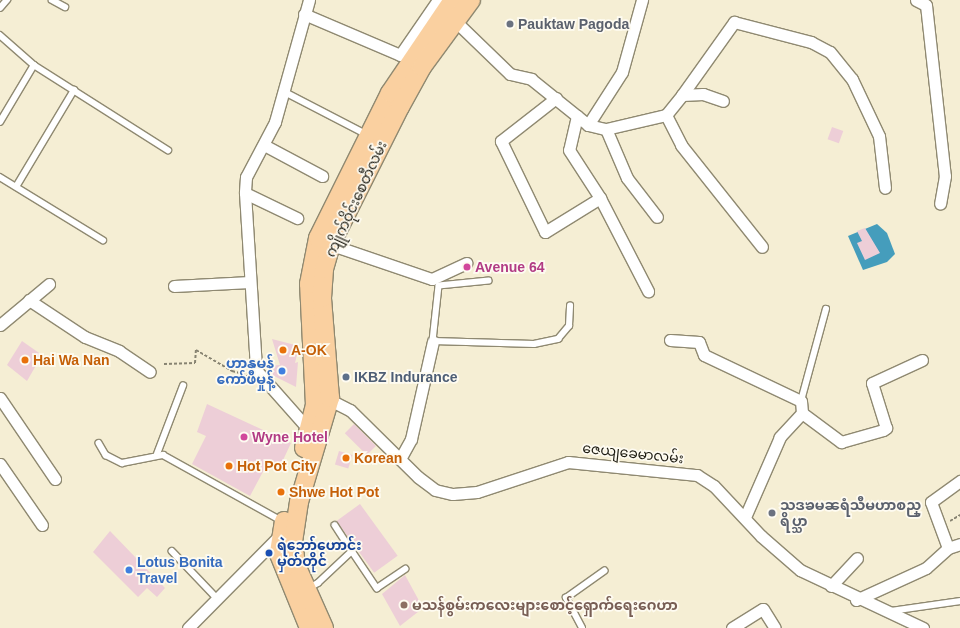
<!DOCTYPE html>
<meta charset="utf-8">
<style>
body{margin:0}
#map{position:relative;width:960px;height:628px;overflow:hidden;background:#f5eed4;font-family:Arial,"Noto Sans Myanmar",sans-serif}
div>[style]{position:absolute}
.water>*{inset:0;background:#459dbc}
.building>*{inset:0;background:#edced7;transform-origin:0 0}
.path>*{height:2px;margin-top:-1px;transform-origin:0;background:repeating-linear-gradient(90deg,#878371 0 3px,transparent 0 5px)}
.roads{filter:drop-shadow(1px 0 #8f8971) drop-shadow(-1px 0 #8f8971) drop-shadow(0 1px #8f8971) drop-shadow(0 -1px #8f8971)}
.lane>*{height:5.5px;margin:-2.75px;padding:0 2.75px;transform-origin:2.75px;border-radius:2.75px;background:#fff}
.street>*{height:11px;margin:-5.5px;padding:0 5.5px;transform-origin:5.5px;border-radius:5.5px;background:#fff}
.primary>*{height:18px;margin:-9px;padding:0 9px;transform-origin:9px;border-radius:9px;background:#fad0a0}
.dots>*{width:11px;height:11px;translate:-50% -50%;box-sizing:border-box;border:2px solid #fefbf1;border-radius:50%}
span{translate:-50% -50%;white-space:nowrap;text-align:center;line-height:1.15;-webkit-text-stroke:3.5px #fefbf1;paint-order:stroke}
.worship-label{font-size:14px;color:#5b616d;font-weight:700}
.left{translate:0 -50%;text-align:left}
.street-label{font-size:14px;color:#1c1a10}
.hotel-label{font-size:14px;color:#b23c85;font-weight:700}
.food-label{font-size:14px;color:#c56008;font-weight:700}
.shop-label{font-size:14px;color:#366cbe;font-weight:700}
.right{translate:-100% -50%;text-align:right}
.service-label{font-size:14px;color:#4e5e75;font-weight:700}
.transit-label{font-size:14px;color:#164399;font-weight:700}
.education-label{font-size:14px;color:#785e54;font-weight:700}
</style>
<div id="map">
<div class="water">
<div style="clip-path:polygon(877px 224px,887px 233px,895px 254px,887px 262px,863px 270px,848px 236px)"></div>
</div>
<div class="building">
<div style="left:832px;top:127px;width:12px;height:13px;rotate:20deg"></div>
<div style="clip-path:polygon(865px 228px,880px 253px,865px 260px,857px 243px,862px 241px,857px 231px)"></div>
<div style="clip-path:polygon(272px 339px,299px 346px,295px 363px,298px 362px,296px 387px,268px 373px,267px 366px,280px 365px)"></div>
<div style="clip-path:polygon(22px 341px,42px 355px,27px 381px,7px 365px)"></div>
<div style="clip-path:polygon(207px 404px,291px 443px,278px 471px,266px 466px,250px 496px,192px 464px,206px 436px,197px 432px)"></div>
<div style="left:354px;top:424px;width:31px;height:13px;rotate:45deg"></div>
<div style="left:339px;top:451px;width:14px;height:14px;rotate:17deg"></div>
<div style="left:360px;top:504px;width:64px;height:29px;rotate:54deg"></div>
<div style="clip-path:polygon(110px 531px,165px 588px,157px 597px,147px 588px,138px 597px,93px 552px)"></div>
<div style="clip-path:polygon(405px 575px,423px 608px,400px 626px,382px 594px)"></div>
</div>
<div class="path">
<div style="left:164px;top:364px;width:31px;rotate:-2deg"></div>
<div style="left:195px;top:363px;width:13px;rotate:-86deg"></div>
<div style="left:196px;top:350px;width:42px;rotate:30.3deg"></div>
<div style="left:232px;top:371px;width:16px;rotate:15deg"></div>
<div style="left:950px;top:521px;width:12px;rotate:-31deg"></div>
</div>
<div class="roads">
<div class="lane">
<div style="left:52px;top:0;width:15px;rotate:28deg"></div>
<div style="left:0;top:8px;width:11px;rotate:-49deg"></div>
<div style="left:0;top:35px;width:45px;rotate:41.4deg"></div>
<div style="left:34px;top:65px;width:159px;rotate:32.4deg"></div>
<div style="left:283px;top:91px;width:93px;rotate:27.4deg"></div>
<div style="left:0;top:122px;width:66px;rotate:-59.2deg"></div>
<div style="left:0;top:177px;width:121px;rotate:31.5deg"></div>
<div style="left:16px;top:187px;width:113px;rotate:-59.1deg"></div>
<div style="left:489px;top:281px;width:50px;rotate:174.3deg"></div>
<div style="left:439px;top:286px;width:55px;rotate:96.2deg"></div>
<div style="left:433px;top:341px;width:101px;rotate:1.7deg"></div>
<div style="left:534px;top:344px;width:25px;rotate:-12deg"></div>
<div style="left:558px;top:339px;width:17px;rotate:-50deg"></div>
<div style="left:569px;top:326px;width:20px;rotate:-87deg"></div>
<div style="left:801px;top:401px;width:95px;rotate:-74.8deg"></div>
<div style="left:99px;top:443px;width:14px;rotate:60deg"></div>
<div style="left:106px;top:455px;width:18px;rotate:27deg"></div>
<div style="left:122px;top:463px;width:42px;rotate:-11deg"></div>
<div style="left:163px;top:455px;width:136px;rotate:29deg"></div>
<div style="left:157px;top:454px;width:73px;rotate:-69.1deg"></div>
<div style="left:335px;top:525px;width:31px;rotate:57deg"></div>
<div style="left:172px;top:551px;width:64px;rotate:46.3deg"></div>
<div style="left:309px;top:588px;width:10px;rotate:-29deg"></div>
<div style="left:318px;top:583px;width:47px;rotate:-43.3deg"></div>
<div style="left:352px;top:551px;width:45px;rotate:56deg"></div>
<div style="left:377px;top:588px;width:34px;rotate:-34deg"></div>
<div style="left:891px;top:611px;width:70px;rotate:-8.2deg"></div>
<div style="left:582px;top:628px;width:34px;rotate:-118deg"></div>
<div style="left:566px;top:598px;width:47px;rotate:-35.4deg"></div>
</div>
<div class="street">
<div style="left:309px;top:0;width:127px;rotate:105.6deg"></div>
<div style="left:275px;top:122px;width:62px;rotate:117.8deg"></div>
<div style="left:246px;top:177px;width:16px;rotate:94deg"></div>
<div style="left:245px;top:193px;width:177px;rotate:86.4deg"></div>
<div style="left:256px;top:370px;width:80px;rotate:48.5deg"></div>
<div style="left:916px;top:0;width:11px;rotate:27deg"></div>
<div style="left:926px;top:5px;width:172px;rotate:83.7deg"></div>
<div style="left:945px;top:176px;width:28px;rotate:100deg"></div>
<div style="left:304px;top:14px;width:104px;rotate:23.1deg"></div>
<div style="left:400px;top:55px;width:67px;rotate:-55.4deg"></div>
<div style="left:451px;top:17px;width:82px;rotate:44deg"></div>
<div style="left:510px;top:74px;width:22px;rotate:13deg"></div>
<div style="left:531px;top:79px;width:59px;rotate:38.8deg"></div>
<div style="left:577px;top:116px;width:35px;rotate:103deg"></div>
<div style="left:569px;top:150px;width:57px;rotate:57.1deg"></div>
<div style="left:600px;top:198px;width:105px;rotate:62.7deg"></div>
<div style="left:682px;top:95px;width:90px;rotate:-54.5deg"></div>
<div style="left:734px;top:22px;width:80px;rotate:14.6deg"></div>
<div style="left:811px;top:42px;width:21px;rotate:28deg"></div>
<div style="left:830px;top:52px;width:35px;rotate:51deg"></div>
<div style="left:852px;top:79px;width:63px;rotate:64.7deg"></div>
<div style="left:879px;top:136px;width:52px;rotate:83.4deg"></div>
<div style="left:556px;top:98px;width:70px;rotate:142deg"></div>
<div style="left:501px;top:141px;width:101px;rotate:64.2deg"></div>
<div style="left:545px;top:232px;width:65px;rotate:-31.7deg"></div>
<div style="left:666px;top:115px;width:26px;rotate:-51deg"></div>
<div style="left:682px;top:95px;width:21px;rotate:-3deg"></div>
<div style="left:703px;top:94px;width:21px;rotate:19deg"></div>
<div style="left:577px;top:116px;width:14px;rotate:39deg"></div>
<div style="left:588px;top:125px;width:18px;rotate:13deg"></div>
<div style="left:606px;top:129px;width:62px;rotate:-13.1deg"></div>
<div style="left:666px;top:115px;width:34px;rotate:63deg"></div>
<div style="left:681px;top:145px;width:130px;rotate:51.5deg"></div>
<div style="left:588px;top:125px;width:63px;rotate:-57.3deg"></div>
<div style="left:622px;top:72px;width:75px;rotate:-74.5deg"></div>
<div style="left:606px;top:129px;width:53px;rotate:66.8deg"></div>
<div style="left:627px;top:178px;width:49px;rotate:52.4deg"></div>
<div style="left:264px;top:145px;width:66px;rotate:28.1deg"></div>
<div style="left:245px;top:193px;width:58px;rotate:25.7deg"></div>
<div style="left:326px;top:243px;width:112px;rotate:18.8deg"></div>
<div style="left:432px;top:279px;width:38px;rotate:-25deg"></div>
<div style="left:174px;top:286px;width:76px;rotate:-3deg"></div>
<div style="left:29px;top:300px;width:67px;rotate:33.5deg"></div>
<div style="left:85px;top:337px;width:37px;rotate:22deg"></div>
<div style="left:119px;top:351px;width:37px;rotate:34deg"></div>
<div style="left:0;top:325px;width:64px;rotate:-39.9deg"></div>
<div style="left:670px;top:340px;width:29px;rotate:4deg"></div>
<div style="left:699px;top:342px;width:14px;rotate:69deg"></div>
<div style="left:704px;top:355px;width:107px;rotate:25.4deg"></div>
<div style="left:801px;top:401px;width:12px;rotate:85deg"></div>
<div style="left:802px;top:413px;width:33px;rotate:133deg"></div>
<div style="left:780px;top:437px;width:87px;rotate:113.6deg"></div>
<div style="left:0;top:398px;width:98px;rotate:55.8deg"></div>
<div style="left:326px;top:398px;width:27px;rotate:27deg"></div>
<div style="left:350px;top:410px;width:95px;rotate:44.6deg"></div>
<div style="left:418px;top:477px;width:21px;rotate:37deg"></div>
<div style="left:435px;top:490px;width:18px;rotate:13deg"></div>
<div style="left:453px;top:494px;width:24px;rotate:-5deg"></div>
<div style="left:477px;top:492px;width:96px;rotate:-18.2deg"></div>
<div style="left:568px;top:462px;width:130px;rotate:5.8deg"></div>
<div style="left:697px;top:475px;width:20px;rotate:33deg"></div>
<div style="left:714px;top:486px;width:69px;rotate:46.8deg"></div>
<div style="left:761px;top:536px;width:52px;rotate:41.1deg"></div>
<div style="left:800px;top:570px;width:136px;rotate:25.2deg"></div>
<div style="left:802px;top:413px;width:49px;rotate:36.6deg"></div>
<div style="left:841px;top:442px;width:44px;rotate:-15.9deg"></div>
<div style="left:883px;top:430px;width:4px;rotate:-34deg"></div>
<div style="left:886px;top:428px;width:47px;rotate:-107.3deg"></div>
<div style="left:872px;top:383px;width:55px;rotate:-24.7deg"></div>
<div style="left:400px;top:459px;width:23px;rotate:-61deg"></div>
<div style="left:411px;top:439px;width:100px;rotate:-77.3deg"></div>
<div style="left:0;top:464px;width:74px;rotate:55.5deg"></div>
<div style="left:948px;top:548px;width:49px;rotate:-110.3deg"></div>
<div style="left:931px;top:502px;width:36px;rotate:-36deg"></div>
<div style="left:831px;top:586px;width:38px;rotate:-47deg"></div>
<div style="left:856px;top:600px;width:77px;rotate:-24.6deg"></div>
<div style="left:926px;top:568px;width:30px;rotate:-42deg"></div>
<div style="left:948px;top:548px;width:13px;rotate:-18deg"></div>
<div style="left:188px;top:628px;width:134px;rotate:-45.3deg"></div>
<div style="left:732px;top:628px;width:36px;rotate:-32deg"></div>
<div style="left:763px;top:609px;width:22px;rotate:58deg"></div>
</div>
<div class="primary">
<div style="left:304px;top:448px;width:44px;rotate:-75.7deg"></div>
<div style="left:315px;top:405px;width:121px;rotate:-92.8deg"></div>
<div style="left:309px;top:284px;width:47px;rotate:-78.9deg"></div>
<div style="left:318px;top:238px;width:162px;rotate:-63.6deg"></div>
<div style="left:390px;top:93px;width:112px;rotate:-55.9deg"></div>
<div style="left:284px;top:521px;width:33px;rotate:99deg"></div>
<div style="left:279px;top:554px;width:80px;rotate:67.9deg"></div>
<div style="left:324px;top:628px;width:69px;rotate:-114deg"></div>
<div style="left:296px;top:565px;width:23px;rotate:-97deg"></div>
<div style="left:293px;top:542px;width:40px;rotate:-81.5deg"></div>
<div style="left:299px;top:502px;width:109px;rotate:-73.4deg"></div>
<div style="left:330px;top:398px;width:100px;rotate:-94.6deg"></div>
<div style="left:322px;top:298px;width:29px;rotate:-86deg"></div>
<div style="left:324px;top:269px;width:26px;rotate:-74deg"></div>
<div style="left:331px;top:244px;width:153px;rotate:-63.3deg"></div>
<div style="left:400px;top:107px;width:46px;rotate:-61.2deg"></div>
<div style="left:422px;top:67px;width:83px;rotate:-53.8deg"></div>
</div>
</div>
<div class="dots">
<div style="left:510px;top:24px;background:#6b7280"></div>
<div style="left:467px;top:267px;background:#d1479c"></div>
<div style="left:283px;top:350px;background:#e8710a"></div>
<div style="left:25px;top:360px;background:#e8710a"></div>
<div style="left:282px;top:371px;background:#3f7fe0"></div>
<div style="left:346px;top:377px;background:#5c6f8a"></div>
<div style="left:244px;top:437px;background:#d1479c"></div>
<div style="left:346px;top:458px;background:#e8710a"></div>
<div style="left:229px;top:466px;background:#e8710a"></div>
<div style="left:281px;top:492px;background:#e8710a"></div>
<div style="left:772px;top:513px;background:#6b7280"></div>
<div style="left:269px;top:553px;background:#1a4fb4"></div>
<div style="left:129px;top:570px;background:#3f7fe0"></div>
<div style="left:404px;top:605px;background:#8d6e63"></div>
</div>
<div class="worship-label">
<span class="left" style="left:518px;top:24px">Pauktaw Pagoda</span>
<span class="left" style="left:780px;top:513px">သဒၶမၼရံသီမဟာစည္<br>ရိပ္သာ</span>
</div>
<div class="street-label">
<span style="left:356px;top:199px;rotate:-65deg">ကျိုက်ဝိုင်းစေတီလမ်း</span>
<span style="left:633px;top:453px;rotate:6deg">ဇေယျခေမာလမ်း</span>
</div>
<div class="hotel-label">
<span class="left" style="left:475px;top:267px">Avenue 64</span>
<span class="left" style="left:252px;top:437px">Wyne Hotel</span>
</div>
<div class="food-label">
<span class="left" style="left:291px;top:350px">A-OK</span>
<span class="left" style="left:33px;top:360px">Hai Wa Nan</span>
<span class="left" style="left:354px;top:458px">Korean</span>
<span class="left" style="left:237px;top:466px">Hot Pot City</span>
<span class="left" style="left:289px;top:492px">Shwe Hot Pot</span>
</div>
<div class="shop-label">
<span class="right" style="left:274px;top:371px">ဟာနုမန်<br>ကော်ဖီမှုန့်</span>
<span class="left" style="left:137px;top:570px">Lotus Bonita<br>Travel</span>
</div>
<div class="service-label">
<span class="left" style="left:354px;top:377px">IKBZ Indurance</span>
</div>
<div class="transit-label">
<span class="left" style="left:277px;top:553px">ရဲဘော်ဟောင်း<br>မှတ်တိုင်</span>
</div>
<div class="education-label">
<span class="left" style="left:412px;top:605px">မသန်စွမ်းကလေးများစောင့်ရှောက်ရေးဂေဟာ</span>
</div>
</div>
